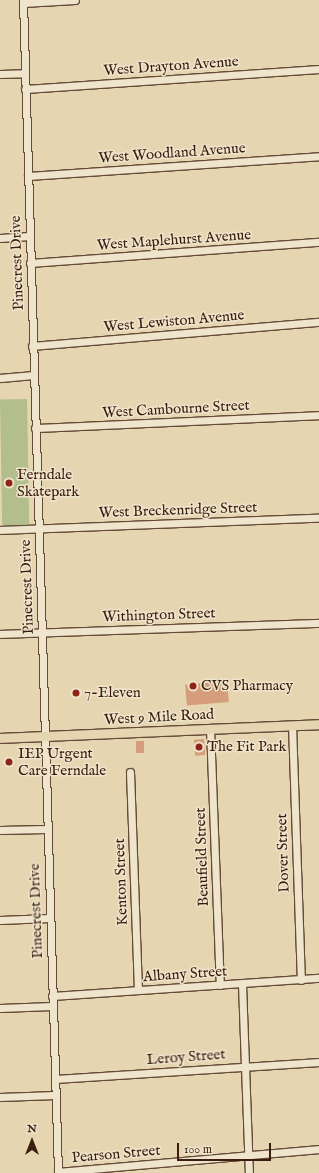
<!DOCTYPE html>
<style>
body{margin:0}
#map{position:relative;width:319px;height:1173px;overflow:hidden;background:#e6d5b1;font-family:"IM FELL English",serif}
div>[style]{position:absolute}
.green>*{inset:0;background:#b3be8d;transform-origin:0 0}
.building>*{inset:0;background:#d59d7b;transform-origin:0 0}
.roads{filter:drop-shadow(1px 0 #654b37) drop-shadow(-1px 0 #654b37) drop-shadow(0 1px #654b37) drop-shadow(0 -1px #654b37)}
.minor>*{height:7px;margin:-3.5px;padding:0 3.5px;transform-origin:3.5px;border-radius:3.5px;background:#efe4cc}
.major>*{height:9px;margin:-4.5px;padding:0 4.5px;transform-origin:4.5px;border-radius:4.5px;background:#e6d5b1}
.dots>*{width:11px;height:11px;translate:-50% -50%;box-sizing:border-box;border:2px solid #efe4cc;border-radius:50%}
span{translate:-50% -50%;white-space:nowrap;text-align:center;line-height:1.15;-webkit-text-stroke:3px #efe4cc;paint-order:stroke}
.street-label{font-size:15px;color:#3a1d0e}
.poi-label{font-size:15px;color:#3a1d0e}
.left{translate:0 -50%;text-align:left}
.north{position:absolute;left:12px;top:1121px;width:40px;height:40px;-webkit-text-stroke:3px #efe4cc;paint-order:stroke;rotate:0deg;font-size:11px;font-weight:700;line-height:16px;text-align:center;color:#3a1d0e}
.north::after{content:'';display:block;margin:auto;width:14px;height:18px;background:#3a1d0e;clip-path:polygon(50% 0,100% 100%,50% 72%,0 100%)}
.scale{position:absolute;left:177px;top:1143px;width:94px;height:18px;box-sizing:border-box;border:2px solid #3a1d0e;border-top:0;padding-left:5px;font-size:12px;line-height:14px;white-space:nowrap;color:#3a1d0e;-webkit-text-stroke:3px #efe4cc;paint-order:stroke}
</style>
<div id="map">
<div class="green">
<div style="left:27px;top:399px;width:126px;height:27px;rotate:89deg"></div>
</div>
<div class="building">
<div style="left:227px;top:681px;width:21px;height:42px;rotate:85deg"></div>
<div style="left:204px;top:739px;width:16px;height:10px;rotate:86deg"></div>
<div style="left:136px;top:741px;width:8px;height:12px"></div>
</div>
<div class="roads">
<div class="minor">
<div style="left:23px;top:0;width:1174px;rotate:88.29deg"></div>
<div style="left:23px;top:3px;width:52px;rotate:-3.3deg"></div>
<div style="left:0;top:74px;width:25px;rotate:-2deg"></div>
<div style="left:25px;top:89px;width:295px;rotate:-3.9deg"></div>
<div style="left:28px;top:176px;width:292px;rotate:-3.9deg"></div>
<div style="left:0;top:238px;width:29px;rotate:-4deg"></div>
<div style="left:30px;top:263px;width:290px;rotate:-4.2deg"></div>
<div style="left:32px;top:346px;width:288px;rotate:-4.8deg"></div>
<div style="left:0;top:378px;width:33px;rotate:-5deg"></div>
<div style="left:35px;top:428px;width:284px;rotate:-2.6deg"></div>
<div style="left:0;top:530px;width:319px;rotate:-2.2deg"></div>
<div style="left:0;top:634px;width:319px;rotate:-2deg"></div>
<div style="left:292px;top:725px;width:255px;rotate:88deg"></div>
<div style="left:210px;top:728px;width:257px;rotate:87.8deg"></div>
<div style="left:130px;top:772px;width:218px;rotate:87.9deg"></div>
<div style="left:0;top:830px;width:46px;rotate:-1.2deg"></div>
<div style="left:0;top:920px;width:49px;rotate:-2.3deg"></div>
<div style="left:242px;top:984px;width:189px;rotate:87.9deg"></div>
<div style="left:52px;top:996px;width:268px;rotate:-3.9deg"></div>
<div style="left:0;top:1008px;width:52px;rotate:-2.2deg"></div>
<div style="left:55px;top:1079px;width:265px;rotate:-3.7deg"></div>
<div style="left:0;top:1097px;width:55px;rotate:-2.1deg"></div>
<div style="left:58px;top:1172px;width:262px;rotate:-5deg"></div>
</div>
<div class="major">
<div style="left:0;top:738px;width:319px;rotate:-2.5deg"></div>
</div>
</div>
<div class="dots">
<div style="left:9px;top:483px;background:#8f2418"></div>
<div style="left:193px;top:686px;background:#8f2418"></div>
<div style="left:76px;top:693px;background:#8f2418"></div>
<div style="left:199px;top:747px;background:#8f2418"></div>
<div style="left:9px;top:762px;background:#8f2418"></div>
</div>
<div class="street-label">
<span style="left:171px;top:66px;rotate:-4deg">West Drayton Avenue</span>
<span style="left:172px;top:153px;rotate:-4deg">West Woodland Avenue</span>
<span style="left:174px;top:240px;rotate:-4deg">West Maplehurst Avenue</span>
<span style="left:17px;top:263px;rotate:-92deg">Pinecrest Drive</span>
<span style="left:174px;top:321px;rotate:-5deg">West Lewiston Avenue</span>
<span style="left:176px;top:409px;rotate:-3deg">West Cambourne Street</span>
<span style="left:178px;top:510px;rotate:-2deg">West Breckenridge Street</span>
<span style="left:27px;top:587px;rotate:-92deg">Pinecrest Drive</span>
<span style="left:159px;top:615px;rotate:-2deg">Withington Street</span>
<span style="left:159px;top:717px;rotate:-3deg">West 9 Mile Road</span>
<span style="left:283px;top:853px;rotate:-92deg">Dover Street</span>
<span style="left:202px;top:857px;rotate:-92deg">Beaufield Street</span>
<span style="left:121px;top:882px;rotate:-92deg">Kenton Street</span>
<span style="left:36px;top:911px;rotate:-92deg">Pinecrest Drive</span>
<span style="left:185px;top:974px;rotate:-4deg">Albany Street</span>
<span style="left:186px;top:1057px;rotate:-4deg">Leroy Street</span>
<span style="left:116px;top:1154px;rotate:-5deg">Pearson Street</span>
</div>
<div class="poi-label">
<span class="left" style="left:17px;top:483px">Ferndale<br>Skatepark</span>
<span class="left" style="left:201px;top:686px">CVS Pharmacy</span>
<span class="left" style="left:84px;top:693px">7-Eleven</span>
<span class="left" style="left:207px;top:747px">The Fit Park</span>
<span class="left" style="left:18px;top:762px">IEP Urgent<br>Care Ferndale</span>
</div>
<div class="north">N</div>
<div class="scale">100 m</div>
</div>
